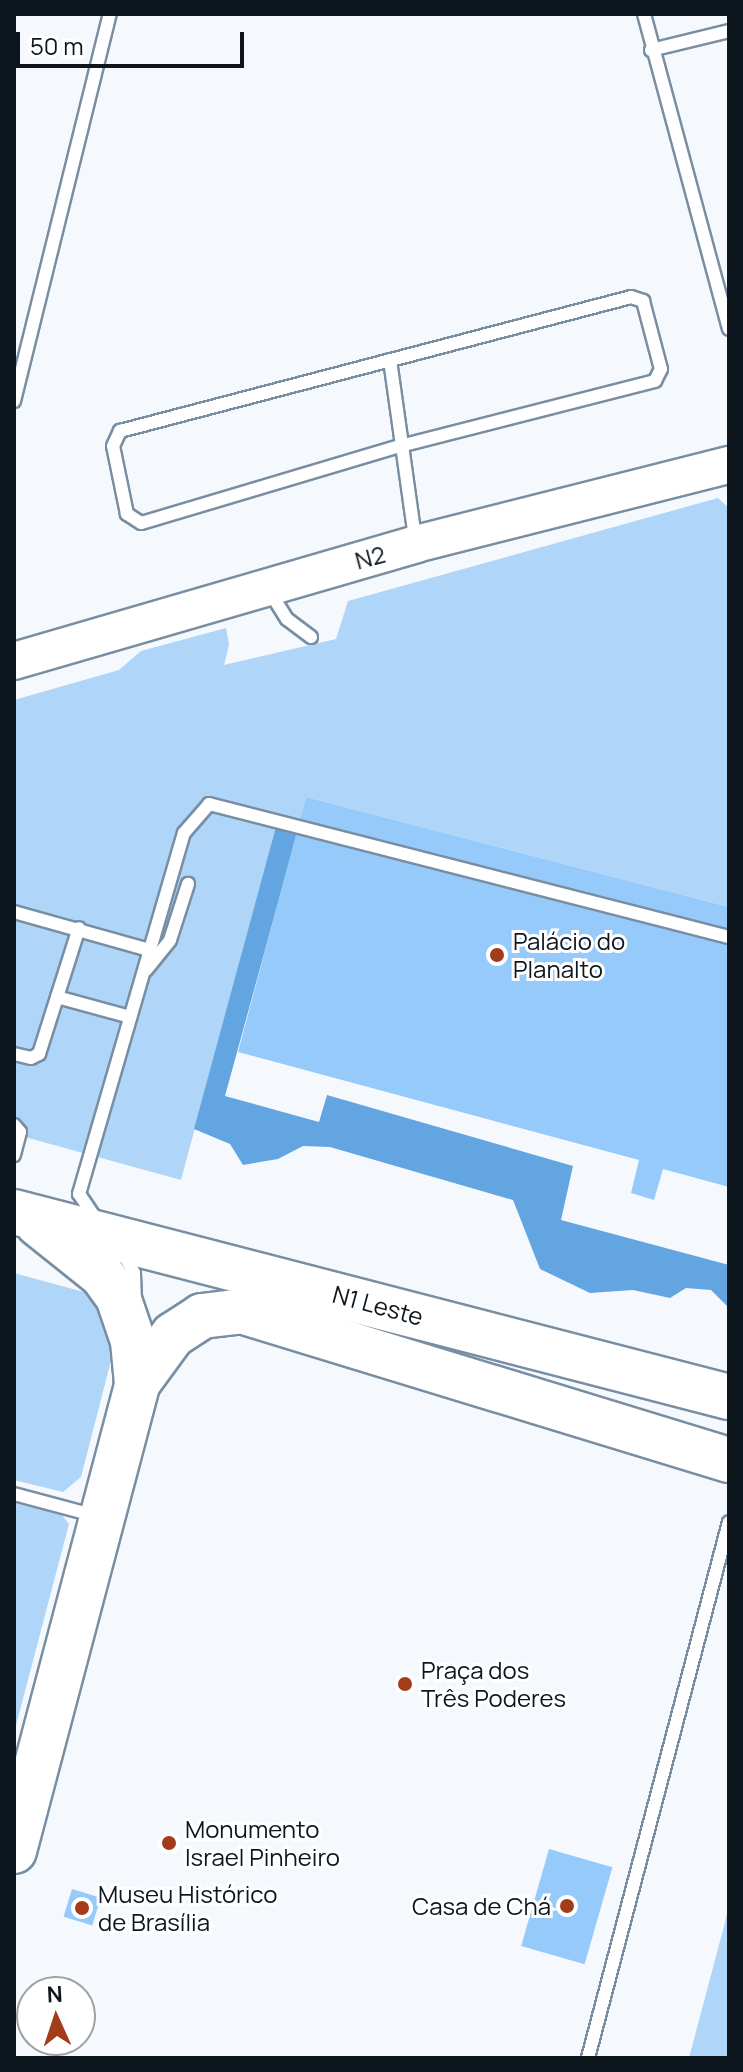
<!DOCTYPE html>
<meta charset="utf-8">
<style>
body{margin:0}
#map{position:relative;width:743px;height:2072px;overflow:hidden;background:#f5f9fe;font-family:Manrope,sans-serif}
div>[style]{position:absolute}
.green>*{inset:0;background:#afd5f8}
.water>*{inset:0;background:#63a5e1}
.building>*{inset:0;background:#95cafb;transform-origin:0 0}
.roads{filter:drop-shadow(2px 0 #788ea3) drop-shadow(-2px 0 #788ea3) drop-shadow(0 2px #788ea3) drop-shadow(0 -2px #788ea3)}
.lane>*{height:12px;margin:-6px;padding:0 6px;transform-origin:6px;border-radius:6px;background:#fff}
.secondary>*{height:36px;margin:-18px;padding:0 18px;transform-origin:18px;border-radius:18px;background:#fff}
.highway>*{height:44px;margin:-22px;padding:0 22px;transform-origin:22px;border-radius:22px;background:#fff}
.dots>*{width:22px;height:22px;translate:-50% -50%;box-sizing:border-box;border:4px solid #fff;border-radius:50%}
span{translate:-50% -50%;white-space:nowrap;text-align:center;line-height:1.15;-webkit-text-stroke:6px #fff;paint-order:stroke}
.street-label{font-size:24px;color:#0d151d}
.poi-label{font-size:24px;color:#0d151d}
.left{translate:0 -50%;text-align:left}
.right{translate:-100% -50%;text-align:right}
.frame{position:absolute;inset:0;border:16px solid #0d151d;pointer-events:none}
.north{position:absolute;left:16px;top:1976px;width:80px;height:80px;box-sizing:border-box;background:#fff;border:2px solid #9ea1a5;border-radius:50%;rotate:357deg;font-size:22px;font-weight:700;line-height:32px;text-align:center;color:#0d151d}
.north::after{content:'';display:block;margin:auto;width:28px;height:36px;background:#a33c1a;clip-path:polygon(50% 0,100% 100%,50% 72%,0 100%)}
.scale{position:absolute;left:16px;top:32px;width:228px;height:36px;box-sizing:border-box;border:4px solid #0d151d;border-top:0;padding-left:10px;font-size:24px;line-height:28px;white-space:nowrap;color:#0d151d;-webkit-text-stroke:6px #fff;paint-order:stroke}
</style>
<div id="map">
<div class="green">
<div style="clip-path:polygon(718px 498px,729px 508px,729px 907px,306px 797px,298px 830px,277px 824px,181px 1180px,14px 1134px,14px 700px,119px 670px,141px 651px,226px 628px,229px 645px,224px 665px,336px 639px,348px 601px)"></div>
<div style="clip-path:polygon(14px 1273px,95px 1295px,114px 1349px,81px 1477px,63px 1492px,14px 1480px)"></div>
<div style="clip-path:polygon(14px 1503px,62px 1515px,69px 1524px,14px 1733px)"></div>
<div style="clip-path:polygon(729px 1905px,729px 2058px,689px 2058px,724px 1926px)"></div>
</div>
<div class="water">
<div style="clip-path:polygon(277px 823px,298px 830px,225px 1096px,319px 1122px,327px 1095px,573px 1166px,561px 1220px,729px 1265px,729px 1308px,711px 1290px,686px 1288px,670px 1298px,633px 1290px,590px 1293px,540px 1269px,513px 1200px,330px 1147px,303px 1146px,278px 1159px,243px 1165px,230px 1144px,194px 1129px)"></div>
</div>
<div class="building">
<div style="clip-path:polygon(306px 797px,729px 907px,729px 1187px,663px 1169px,654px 1200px,631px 1193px,639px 1160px,238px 1052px)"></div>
<div style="left:549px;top:1849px;width:66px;height:101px;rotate:16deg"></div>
<div style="left:72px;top:1889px;width:30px;height:29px;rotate:17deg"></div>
</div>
<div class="roads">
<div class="lane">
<div style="left:644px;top:14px;width:326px;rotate:74.9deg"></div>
<div style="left:651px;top:50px;width:80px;rotate:-13.7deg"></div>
<div style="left:631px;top:297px;width:13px;rotate:18deg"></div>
<div style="left:643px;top:301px;width:70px;rotate:75.2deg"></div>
<div style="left:661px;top:369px;width:13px;rotate:117deg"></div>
<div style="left:655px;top:381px;width:260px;rotate:165.7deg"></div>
<div style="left:403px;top:445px;width:273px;rotate:163.4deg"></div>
<div style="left:141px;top:523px;width:17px;rotate:-147deg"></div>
<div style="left:127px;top:514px;width:69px;rotate:-101.6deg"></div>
<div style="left:113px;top:446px;width:17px;rotate:-65deg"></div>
<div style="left:120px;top:431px;width:528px;rotate:-14.69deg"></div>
<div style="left:390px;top:360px;width:181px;rotate:82deg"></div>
<div style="left:14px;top:401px;width:399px;rotate:-76.1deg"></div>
<div style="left:270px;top:592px;width:32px;rotate:58deg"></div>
<div style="left:287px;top:619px;width:30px;rotate:37deg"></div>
<div style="left:14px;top:912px;width:140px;rotate:15.7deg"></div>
<div style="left:146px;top:970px;width:38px;rotate:-51deg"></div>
<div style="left:170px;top:940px;width:59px;rotate:-72.2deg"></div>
<div style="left:57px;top:997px;width:76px;rotate:15.3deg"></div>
<div style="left:14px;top:1054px;width:17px;rotate:13deg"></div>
<div style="left:31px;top:1058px;width:9px;rotate:-27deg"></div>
<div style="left:39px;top:1054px;width:132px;rotate:-72.4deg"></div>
<div style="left:14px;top:1125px;width:9px;rotate:49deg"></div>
<div style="left:20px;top:1132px;width:24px;rotate:105deg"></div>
<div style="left:98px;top:1222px;width:34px;rotate:-124deg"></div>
<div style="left:79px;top:1194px;width:376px;rotate:-73.8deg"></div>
<div style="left:184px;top:833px;width:38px;rotate:-49deg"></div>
<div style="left:209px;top:804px;width:537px;rotate:14.35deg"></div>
<div style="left:122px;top:1252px;width:24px;rotate:60deg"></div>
<div style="left:134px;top:1273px;width:25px;rotate:88deg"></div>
<div style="left:14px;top:1494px;width:85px;rotate:15deg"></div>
<div style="left:588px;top:2058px;width:554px;rotate:-75.26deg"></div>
</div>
<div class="secondary">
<div style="left:14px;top:661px;width:419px;rotate:-16.2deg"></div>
<div style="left:416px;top:544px;width:323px;rotate:-14.2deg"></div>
</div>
<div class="highway">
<div style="left:14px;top:1212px;width:739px;rotate:14.51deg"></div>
<div style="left:137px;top:1384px;width:61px;rotate:-53.7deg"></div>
<div style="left:173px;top:1335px;width:35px;rotate:-33deg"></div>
<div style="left:202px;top:1316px;width:39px;rotate:-7deg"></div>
<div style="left:241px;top:1311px;width:510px;rotate:16.98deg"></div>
<div style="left:14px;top:1851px;width:483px;rotate:-75.2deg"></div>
<div style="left:137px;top:1384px;width:43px;rotate:-95.3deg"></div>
<div style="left:133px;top:1341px;width:46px;rotate:-108.8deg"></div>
<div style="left:118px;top:1297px;width:27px;rotate:-126deg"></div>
<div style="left:102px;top:1275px;width:82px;rotate:-141.4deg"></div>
</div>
</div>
<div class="dots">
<div style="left:497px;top:955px;background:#a33c1a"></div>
<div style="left:405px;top:1684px;background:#a33c1a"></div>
<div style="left:169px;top:1843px;background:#a33c1a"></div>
<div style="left:567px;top:1906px;background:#a33c1a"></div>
<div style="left:82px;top:1908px;background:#a33c1a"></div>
</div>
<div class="street-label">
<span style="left:370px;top:557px;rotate:-15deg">N2</span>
<span style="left:378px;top:1305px;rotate:15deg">N1 Leste</span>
</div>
<div class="poi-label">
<span class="left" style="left:513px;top:955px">Palácio do<br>Planalto</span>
<span class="left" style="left:421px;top:1684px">Praça dos<br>Três Poderes</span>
<span class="left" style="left:185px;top:1843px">Monumento<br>Israel Pinheiro</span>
<span class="left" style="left:98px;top:1908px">Museu Histórico<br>de Brasília</span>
<span class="right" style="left:551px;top:1906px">Casa de Chá</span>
</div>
<div class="frame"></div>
<div class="north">N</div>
<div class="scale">50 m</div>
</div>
